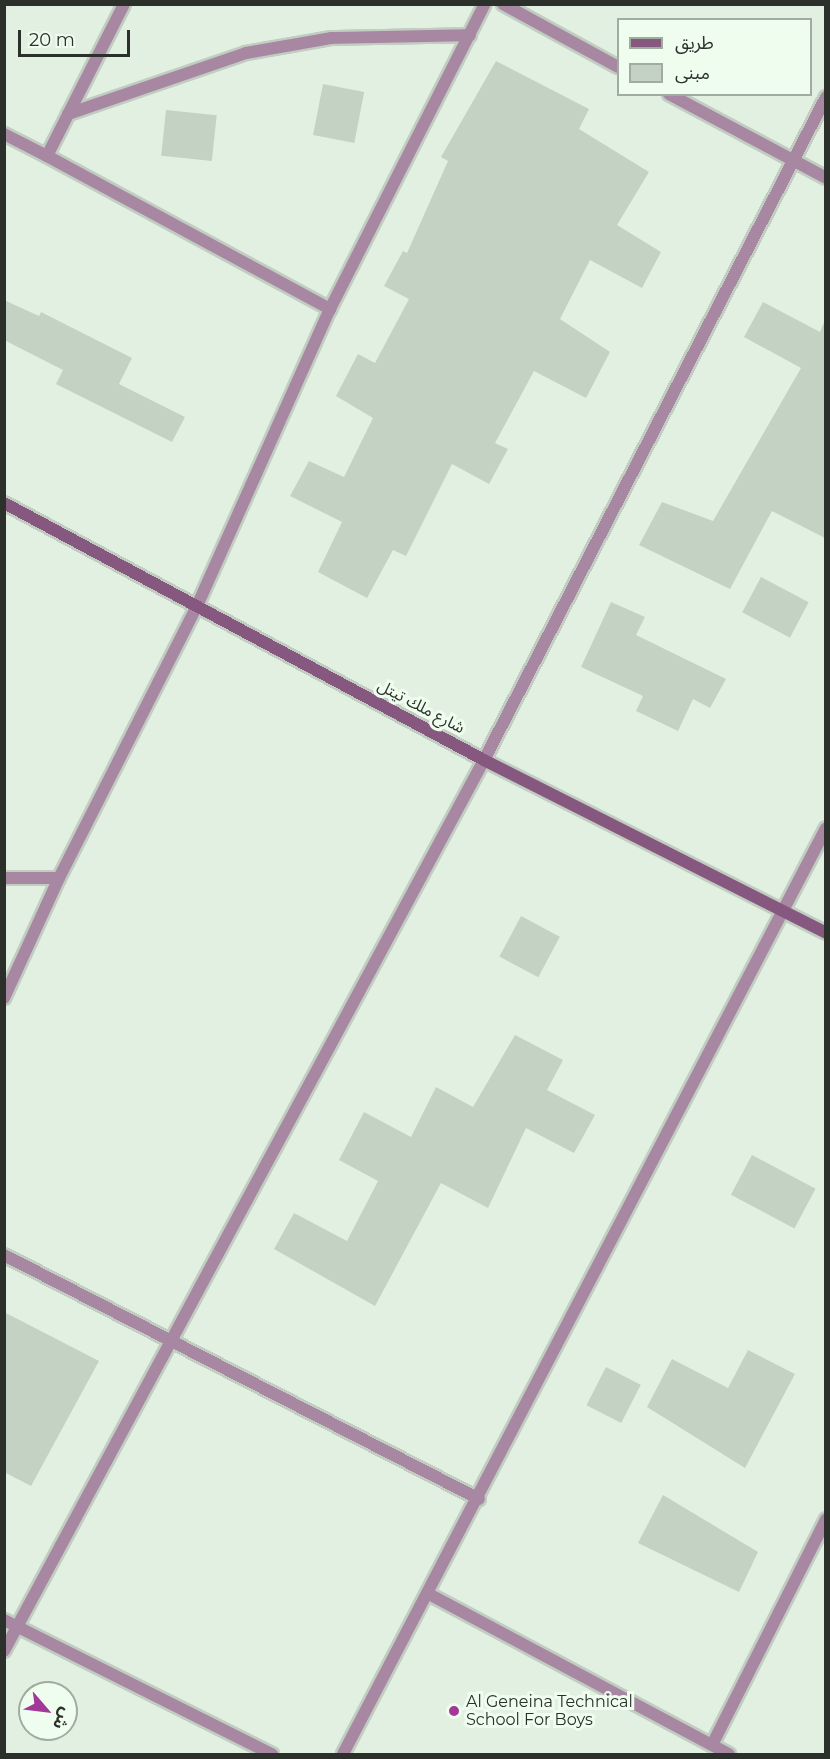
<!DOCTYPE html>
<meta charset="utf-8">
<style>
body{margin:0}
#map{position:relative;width:830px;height:1759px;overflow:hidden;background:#e2f0e2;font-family:Montserrat,"Noto Sans Arabic",sans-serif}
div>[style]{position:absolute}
.building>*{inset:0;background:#c4d2c4;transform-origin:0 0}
.roads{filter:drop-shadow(2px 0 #c1cdc1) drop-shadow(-2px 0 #c1cdc1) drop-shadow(0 2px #c1cdc1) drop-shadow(0 -2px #c1cdc1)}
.minor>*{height:12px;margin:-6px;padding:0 6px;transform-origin:6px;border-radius:6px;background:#a887a3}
.secondary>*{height:12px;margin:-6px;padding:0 6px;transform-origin:6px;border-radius:6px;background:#86577f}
.dots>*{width:16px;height:16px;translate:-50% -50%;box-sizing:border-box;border:3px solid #effdef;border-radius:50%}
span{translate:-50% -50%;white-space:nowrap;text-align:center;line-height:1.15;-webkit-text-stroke:6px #effdef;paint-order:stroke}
.street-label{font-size:16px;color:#2b302b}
.poi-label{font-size:16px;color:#2b302b}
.left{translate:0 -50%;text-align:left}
.frame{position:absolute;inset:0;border:6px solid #2b302b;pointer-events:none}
.legend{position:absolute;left:617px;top:18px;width:195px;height:78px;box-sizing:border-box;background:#effdef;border:2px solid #a1aba1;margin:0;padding:8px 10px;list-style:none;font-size:18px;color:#2b302b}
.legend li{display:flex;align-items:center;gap:12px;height:30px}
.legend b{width:30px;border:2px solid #a1aba1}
.north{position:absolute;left:18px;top:1681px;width:60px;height:60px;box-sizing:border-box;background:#effdef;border:2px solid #a1aba1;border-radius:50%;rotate:118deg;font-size:16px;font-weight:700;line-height:24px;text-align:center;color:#2b302b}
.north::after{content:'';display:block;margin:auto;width:21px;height:27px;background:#a33899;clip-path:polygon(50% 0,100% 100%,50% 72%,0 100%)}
.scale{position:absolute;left:18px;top:30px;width:112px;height:27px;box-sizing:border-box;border:3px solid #2b302b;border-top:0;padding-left:8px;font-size:18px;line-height:21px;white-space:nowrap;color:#2b302b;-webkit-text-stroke:4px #effdef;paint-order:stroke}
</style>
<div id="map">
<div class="building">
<div style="clip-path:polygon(496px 61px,589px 109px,579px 129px,649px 172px,617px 225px,661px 252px,642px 288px,590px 260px,560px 319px,610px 352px,586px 398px,534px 371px,495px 443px,508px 449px,489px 484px,452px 464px,406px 556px,393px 550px,367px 598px,318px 572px,342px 522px,290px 496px,309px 461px,344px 477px,373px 418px,336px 396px,358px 354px,375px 363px,409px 299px,384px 286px,403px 251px,407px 253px,448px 161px,441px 157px)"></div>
<div style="left:323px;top:84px;width:42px;height:52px;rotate:11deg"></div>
<div style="left:166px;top:110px;width:51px;height:46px;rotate:6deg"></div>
<div style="clip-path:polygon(4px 300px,39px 316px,41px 312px,132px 358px,119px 384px,185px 417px,172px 442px,56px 384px,63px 370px,4px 340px)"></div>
<div style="clip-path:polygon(763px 302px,820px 332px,825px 320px,825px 538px,772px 511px,730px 589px,639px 545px,662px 502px,713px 521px,801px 368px,744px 337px)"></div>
<div style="left:761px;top:577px;width:54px;height:40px;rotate:28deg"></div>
<div style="clip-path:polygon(611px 602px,645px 617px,636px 635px,726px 679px,710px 708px,693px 699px,678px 731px,636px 711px,643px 696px,581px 667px)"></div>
<div style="left:521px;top:916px;width:44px;height:46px;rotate:28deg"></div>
<div style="clip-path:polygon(515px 1035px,563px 1060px,547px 1090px,595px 1115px,574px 1153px,526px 1128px,488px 1208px,441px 1183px,375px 1306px,274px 1249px,294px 1213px,347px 1241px,378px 1181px,339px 1160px,364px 1112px,411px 1137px,436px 1087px,473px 1107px)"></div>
<div style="left:752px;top:1155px;width:72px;height:45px;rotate:28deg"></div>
<div style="clip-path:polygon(4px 1312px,99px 1361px,31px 1486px,4px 1472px)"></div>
<div style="clip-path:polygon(748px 1350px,795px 1374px,745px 1468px,647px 1407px,672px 1359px,728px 1388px)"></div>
<div style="left:606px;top:1367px;width:39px;height:43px;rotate:27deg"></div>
<div style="clip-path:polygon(663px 1495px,758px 1552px,739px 1592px,638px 1543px)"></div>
</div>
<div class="roads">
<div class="minor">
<div style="left:503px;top:4px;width:131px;rotate:28.7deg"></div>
<div style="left:669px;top:94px;width:178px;rotate:28.1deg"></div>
<div style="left:68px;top:114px;width:188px;rotate:-18.9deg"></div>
<div style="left:246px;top:53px;width:86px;rotate:-10deg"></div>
<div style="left:331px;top:38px;width:139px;rotate:-1.2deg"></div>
<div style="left:4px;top:134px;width:48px;rotate:27.1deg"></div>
<div style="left:47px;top:156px;width:170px;rotate:-63.1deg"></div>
<div style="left:47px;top:156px;width:322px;rotate:28.4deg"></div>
<div style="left:4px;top:878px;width:55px"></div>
<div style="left:4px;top:998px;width:132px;rotate:-65.4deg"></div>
<div style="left:59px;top:878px;width:305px;rotate:-63.1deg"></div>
<div style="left:197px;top:606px;width:325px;rotate:-65.9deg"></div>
<div style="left:330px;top:309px;width:342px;rotate:-63.1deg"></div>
<div style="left:4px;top:1255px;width:534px;rotate:27.19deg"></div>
<div style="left:429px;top:1594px;width:340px;rotate:28.1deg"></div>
<div style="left:4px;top:1620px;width:300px;rotate:26.6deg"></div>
<div style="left:4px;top:1651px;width:1012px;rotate:-61.69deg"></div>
<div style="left:484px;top:760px;width:746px;rotate:-62.71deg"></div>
<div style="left:712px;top:1745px;width:253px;rotate:-63.2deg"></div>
<div style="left:343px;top:1754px;width:1044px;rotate:-62.45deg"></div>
</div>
<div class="secondary">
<div style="left:4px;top:503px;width:544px;rotate:28.17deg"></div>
<div style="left:484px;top:760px;width:383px;rotate:26.8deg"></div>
</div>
</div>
<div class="dots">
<div style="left:454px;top:1711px;background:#a33899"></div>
</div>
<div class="street-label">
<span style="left:421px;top:707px;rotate:28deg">شارع ملك تيتل</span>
</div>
<div class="poi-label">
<span class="left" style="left:466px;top:1711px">Al Geneina Technical<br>School For Boys</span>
</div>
<div class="frame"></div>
<ul class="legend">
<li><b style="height:8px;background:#86577f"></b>طريق</li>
<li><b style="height:16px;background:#c4d2c4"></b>مبنى</li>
</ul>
<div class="north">ش</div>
<div class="scale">20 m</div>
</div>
